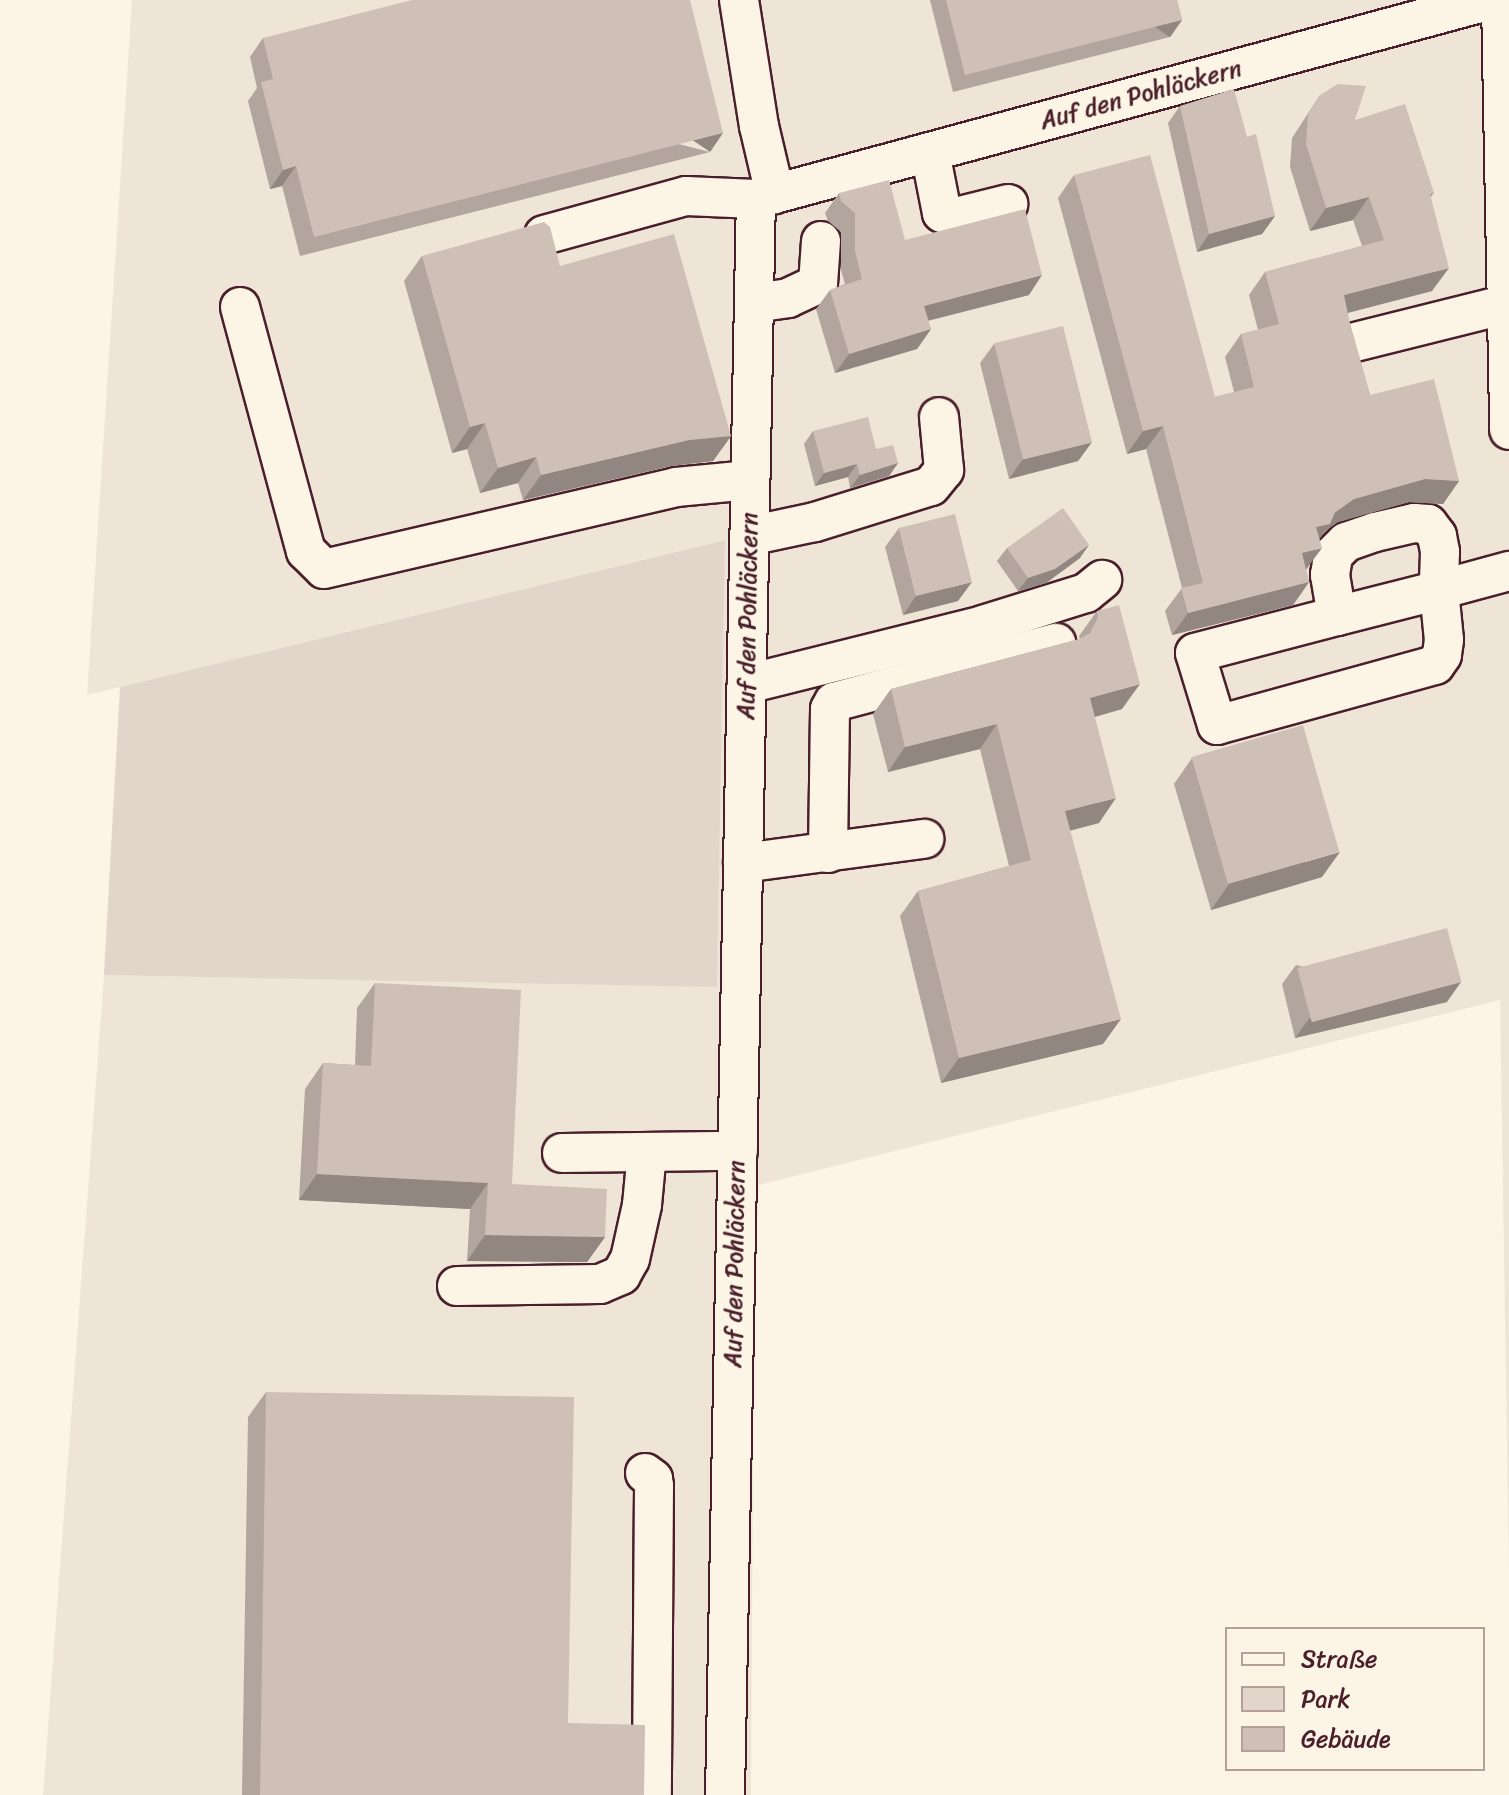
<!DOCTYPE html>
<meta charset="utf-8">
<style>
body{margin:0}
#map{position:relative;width:1509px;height:1795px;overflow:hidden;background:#fcf5e5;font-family:Sriracha,sans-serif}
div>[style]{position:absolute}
.built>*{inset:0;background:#eee5d7}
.green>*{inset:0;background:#e2d5ca}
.roads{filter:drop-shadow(2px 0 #4a1f2b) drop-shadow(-2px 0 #4a1f2b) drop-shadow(0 2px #4a1f2b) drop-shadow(0 -2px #4a1f2b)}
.minor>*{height:38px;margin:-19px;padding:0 19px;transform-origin:19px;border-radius:19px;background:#fcf5e5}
.wall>*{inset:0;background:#b2a59d}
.shaded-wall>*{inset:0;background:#918680;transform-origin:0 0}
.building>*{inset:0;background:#cfc0b7;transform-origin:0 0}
span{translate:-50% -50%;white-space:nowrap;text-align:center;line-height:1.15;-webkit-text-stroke:7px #fcf5e5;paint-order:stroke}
.street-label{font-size:24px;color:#4a1f2b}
.legend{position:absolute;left:1225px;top:1627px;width:260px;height:144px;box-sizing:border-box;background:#fcf5e5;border:2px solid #b59f9b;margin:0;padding:10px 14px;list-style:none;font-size:24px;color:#4a1f2b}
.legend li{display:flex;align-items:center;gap:16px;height:40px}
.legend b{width:40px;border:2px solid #b59f9b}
</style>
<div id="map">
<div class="built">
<div style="clip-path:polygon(132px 0,1509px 0,1509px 1574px,1500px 1000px,759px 1185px,754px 1295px,751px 1795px,43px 1795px,104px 975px,717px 986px,724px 540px,87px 695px)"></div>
</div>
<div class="green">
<div style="clip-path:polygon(725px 540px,717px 987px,104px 975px,120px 687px)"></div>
</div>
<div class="roads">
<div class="minor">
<div style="left:739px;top:0;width:128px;rotate:81deg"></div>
<div style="left:759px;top:126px;width:70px;rotate:76.8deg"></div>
<div style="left:1501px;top:0;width:430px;rotate:88.9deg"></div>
<div style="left:930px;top:152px;width:62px;rotate:78.9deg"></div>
<div style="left:942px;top:213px;width:15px;rotate:16deg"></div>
<div style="left:956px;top:217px;width:54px;rotate:-14deg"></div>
<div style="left:544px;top:235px;width:147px;rotate:-15.4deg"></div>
<div style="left:686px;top:196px;width:70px;rotate:2.5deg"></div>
<div style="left:754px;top:303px;width:34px;rotate:-8deg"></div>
<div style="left:788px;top:298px;width:33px;rotate:-25deg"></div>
<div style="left:818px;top:284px;width:43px;rotate:-86deg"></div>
<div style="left:240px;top:307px;width:253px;rotate:74.9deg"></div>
<div style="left:306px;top:551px;width:25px;rotate:45deg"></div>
<div style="left:324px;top:569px;width:361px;rotate:-13.1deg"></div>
<div style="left:676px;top:487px;width:74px;rotate:-5.4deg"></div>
<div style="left:1355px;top:342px;width:157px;rotate:-14deg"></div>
<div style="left:749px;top:536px;width:67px;rotate:-12deg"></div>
<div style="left:815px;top:522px;width:121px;rotate:-17.2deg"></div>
<div style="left:931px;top:486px;width:21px;rotate:-51deg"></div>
<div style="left:944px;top:470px;width:53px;rotate:-95.4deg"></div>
<div style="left:1337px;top:616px;width:42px;rotate:-99.7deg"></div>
<div style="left:1330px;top:575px;width:20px;rotate:-81deg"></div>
<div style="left:1333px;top:555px;width:18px;rotate:-45deg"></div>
<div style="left:1346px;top:542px;width:31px;rotate:-19deg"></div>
<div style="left:1375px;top:532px;width:40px;rotate:-13deg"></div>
<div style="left:1414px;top:523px;width:14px;rotate:4deg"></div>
<div style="left:1428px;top:524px;width:15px;rotate:53deg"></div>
<div style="left:1437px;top:536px;width:16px;rotate:79deg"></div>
<div style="left:1440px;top:552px;width:38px;rotate:92deg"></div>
<div style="left:1439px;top:590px;width:50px;rotate:84.3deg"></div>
<div style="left:1444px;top:640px;width:15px;rotate:98deg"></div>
<div style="left:1442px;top:655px;width:12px;rotate:125deg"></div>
<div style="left:1435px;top:665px;width:226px;rotate:164.6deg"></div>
<div style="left:1217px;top:725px;width:75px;rotate:-107deg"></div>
<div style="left:1195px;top:653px;width:147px;rotate:-14.6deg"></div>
<div style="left:1337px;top:616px;width:105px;rotate:-14.3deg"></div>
<div style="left:1439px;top:590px;width:73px;rotate:-15.2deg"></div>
<div style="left:747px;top:684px;width:243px;rotate:-14deg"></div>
<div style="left:983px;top:625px;width:108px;rotate:-17.3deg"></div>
<div style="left:1086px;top:593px;width:21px;rotate:-39deg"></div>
<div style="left:828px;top:853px;width:144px;rotate:-89.2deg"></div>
<div style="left:830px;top:709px;width:8px;rotate:-60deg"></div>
<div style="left:834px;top:702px;width:230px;rotate:-14.9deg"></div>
<div style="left:743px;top:863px;width:183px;rotate:-7.6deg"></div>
<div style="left:562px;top:1153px;width:176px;rotate:-0.7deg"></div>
<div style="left:457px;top:1286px;width:143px;rotate:-0.8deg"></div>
<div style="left:600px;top:1284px;width:23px;rotate:-23deg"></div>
<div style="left:621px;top:1275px;width:18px;rotate:-61deg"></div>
<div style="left:630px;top:1259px;width:55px;rotate:-77.5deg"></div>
<div style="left:642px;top:1205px;width:53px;rotate:-84.6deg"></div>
<div style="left:645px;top:1473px;width:10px;rotate:37deg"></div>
<div style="left:653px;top:1479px;width:7px;rotate:82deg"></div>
<div style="left:654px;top:1486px;width:309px;rotate:90.4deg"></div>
<div style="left:725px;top:1795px;width:1596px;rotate:-88.89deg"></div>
<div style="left:756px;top:199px;width:761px;rotate:-15.15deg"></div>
</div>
</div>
<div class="wall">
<div style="clip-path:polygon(930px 0,1177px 0,1182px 20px,1170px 37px,953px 92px)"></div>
<div style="clip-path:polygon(263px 38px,710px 152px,300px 256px,282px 186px,270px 189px,248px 101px,257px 88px,250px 57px)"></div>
<div style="clip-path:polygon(1320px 95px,1355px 120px,1434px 193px,1430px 198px,1432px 291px,1347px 313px,1370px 395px,1459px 481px,1443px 504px,1409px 502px,1338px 522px,1325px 531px,1319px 539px,1306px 570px,1309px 582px,1293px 605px,1172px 635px,1165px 611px,1182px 588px,1146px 449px,1127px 454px,1058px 198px,1074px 175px,1215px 397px,1234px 392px,1225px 357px,1241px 334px,1258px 330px,1249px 295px,1265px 272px,1362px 246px,1353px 220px,1310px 231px,1290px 167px,1292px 138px)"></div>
<div style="clip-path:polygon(1180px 106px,1247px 137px,1275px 216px,1262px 234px,1197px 252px,1168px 123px)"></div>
<div style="clip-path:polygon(839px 193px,905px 240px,1029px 295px,928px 321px,931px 329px,917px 349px,835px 373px,816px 309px,830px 290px,845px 284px,841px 270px,841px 232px,828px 221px,825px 213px)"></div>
<div style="clip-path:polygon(422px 256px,560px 266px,731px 436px,713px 461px,671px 466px,523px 500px,518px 483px,480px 493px,467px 449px,452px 453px,404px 281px)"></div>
<div style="clip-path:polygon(994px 344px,1092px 442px,1078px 461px,1009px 479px,980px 363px)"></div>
<div style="clip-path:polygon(813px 431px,876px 449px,898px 463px,889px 476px,850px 488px,848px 477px,815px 486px,804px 444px)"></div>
<div style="clip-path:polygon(899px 528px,958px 601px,903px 615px,885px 547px)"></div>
<div style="clip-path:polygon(1007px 548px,1080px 558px,1046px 583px,1018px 591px,997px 561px)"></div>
<div style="clip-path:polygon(1097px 611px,1122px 709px,1095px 717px,1099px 823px,1070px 831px,1103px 1044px,941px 1083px,900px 916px,918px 891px,1009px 866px,980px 749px,888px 772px,873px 714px,891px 689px,1080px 639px,1079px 636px)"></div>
<div style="clip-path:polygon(1192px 758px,1322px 877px,1211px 910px,1174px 784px)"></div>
<div style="clip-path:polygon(1296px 965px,1447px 1002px,1295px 1038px,1282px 984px)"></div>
<div style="clip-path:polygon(375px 983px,512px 1184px,605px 1237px,587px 1262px,467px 1261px,470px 1209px,299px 1200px,305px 1089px,323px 1063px,355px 1065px,357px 1008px)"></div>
<div style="clip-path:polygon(266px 1392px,568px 1723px,644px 1795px,242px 1795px,248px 1417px)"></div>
</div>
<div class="shaded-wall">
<div style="left:1182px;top:20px;width:21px;height:224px;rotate:125deg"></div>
<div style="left:723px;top:133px;width:23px;height:422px;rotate:124deg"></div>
<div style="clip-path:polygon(296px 166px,282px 186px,270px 189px,283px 170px)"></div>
<div style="clip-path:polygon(1369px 197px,1353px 220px,1310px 231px,1326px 208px)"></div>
<div style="clip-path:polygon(1275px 216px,1262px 234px,1197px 252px,1209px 234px)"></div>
<div style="clip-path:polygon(1449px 268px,1432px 291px,1328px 318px,1344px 295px)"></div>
<div style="clip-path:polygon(1042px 275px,1029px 295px,910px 325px,924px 306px)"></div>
<div style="clip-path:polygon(931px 329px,917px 349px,835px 373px,849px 354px)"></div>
<div style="clip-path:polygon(485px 423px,467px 449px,452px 453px,470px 427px)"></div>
<div style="clip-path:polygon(1163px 426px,1146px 449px,1127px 454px,1143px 431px)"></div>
<div style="clip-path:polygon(731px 436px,713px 461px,671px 466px,523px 500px,541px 475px,689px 440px)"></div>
<div style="clip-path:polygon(1092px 442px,1078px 461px,1009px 479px,1023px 459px)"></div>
<div style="clip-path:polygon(536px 457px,518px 483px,480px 493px,498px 468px)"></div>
<div style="clip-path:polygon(898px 463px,889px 476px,850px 488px,860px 475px)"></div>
<div style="clip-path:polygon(857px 464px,848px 477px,815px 486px,824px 473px)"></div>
<div style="clip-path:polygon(1425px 479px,1459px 481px,1443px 504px,1409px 502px,1338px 522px,1325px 531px,1314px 547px,1316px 527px,1354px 499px)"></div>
<div style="clip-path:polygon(1089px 545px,1080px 558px,1046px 583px,1018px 591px,1028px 578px)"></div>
<div style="clip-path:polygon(1322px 548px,1305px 571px,1302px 553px)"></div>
<div style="clip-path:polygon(972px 582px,958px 601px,903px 615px,916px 596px)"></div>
<div style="clip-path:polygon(1309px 582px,1293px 605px,1172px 635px,1188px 613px)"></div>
<div style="clip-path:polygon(1140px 684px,1122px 709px,1073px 723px,1090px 698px)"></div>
<div style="clip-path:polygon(997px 724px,980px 749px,888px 772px,905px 747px)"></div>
<div style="clip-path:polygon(1116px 798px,1099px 823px,1047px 836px,1065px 811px)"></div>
<div style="clip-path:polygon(1340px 852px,1322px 877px,1211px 910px,1229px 884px)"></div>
<div style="clip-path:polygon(1461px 982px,1447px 1002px,1295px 1038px,1309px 1019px)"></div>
<div style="clip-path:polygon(1121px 1019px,1103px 1044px,941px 1083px,959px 1058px)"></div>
<div style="clip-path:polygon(317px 1174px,488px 1183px,470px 1209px,299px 1200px)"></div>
<div style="clip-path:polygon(485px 1235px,605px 1237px,587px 1262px,467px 1261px)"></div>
</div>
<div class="building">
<div style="clip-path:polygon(412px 0,690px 0,723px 133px,314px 237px,296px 166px,283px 170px,261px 82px,273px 79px,263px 38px)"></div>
<div style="clip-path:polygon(946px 0,1177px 0,1182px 20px,965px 75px)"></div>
<div style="clip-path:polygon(1338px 84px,1366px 86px,1355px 120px,1405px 104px,1434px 193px,1430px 194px,1449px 268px,1344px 295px,1350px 324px,1370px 395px,1434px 379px,1459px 481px,1425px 479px,1354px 499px,1335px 512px,1330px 524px,1316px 527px,1322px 548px,1302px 553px,1309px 582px,1188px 613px,1181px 588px,1203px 583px,1163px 426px,1143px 431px,1074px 175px,1150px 155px,1215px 397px,1254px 387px,1241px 334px,1279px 324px,1265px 272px,1384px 240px,1369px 197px,1326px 208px,1306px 144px,1308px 115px,1320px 95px)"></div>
<div style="clip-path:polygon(1234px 89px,1247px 137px,1256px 134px,1275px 216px,1209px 234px,1180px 106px)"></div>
<div style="clip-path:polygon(889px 180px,905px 240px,1025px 209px,1042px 275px,924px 306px,931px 329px,849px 354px,830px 290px,862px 279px,855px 251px,855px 213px,841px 201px,839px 193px)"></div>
<div style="clip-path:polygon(544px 222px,550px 227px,560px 266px,674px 234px,731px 436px,689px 440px,541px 475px,536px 457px,498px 468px,485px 423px,470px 427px,422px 256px)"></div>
<div style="left:1063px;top:326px;width:120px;height:71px;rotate:76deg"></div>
<div style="clip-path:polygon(868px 417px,876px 449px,893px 445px,898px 463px,860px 475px,857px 464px,824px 473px,813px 431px)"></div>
<div style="clip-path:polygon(1063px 508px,1089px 545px,1055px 569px,1028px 578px,1007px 548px)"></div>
<div style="left:955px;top:514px;width:70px;height:58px;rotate:76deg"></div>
<div style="clip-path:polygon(1119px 605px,1140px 684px,1090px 698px,1116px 798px,1065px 811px,1121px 1019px,959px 1058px,918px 891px,1031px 860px,997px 724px,905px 747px,891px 689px,1079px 639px,1090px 633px,1098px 617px,1097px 611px)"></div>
<div style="left:1303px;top:725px;width:132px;height:116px;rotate:74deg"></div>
<div style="left:1447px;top:928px;width:56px;height:155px;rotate:75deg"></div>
<div style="clip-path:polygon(375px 983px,521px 990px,512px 1184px,607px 1189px,605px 1237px,485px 1235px,488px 1183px,317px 1174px,323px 1063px,371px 1066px)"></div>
<div style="clip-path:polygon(266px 1392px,574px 1397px,568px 1723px,645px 1725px,644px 1795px,260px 1795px)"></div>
</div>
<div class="street-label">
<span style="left:1141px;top:95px;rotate:-15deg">Auf den Pohläckern</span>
<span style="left:748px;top:616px;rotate:-89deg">Auf den Pohläckern</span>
<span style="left:735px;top:1264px;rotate:-89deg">Auf den Pohläckern</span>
</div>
<ul class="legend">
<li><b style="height:10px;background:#fcf5e5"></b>Straße</li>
<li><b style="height:22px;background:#e2d5ca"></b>Park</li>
<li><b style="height:22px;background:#cfc0b7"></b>Gebäude</li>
</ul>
</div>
